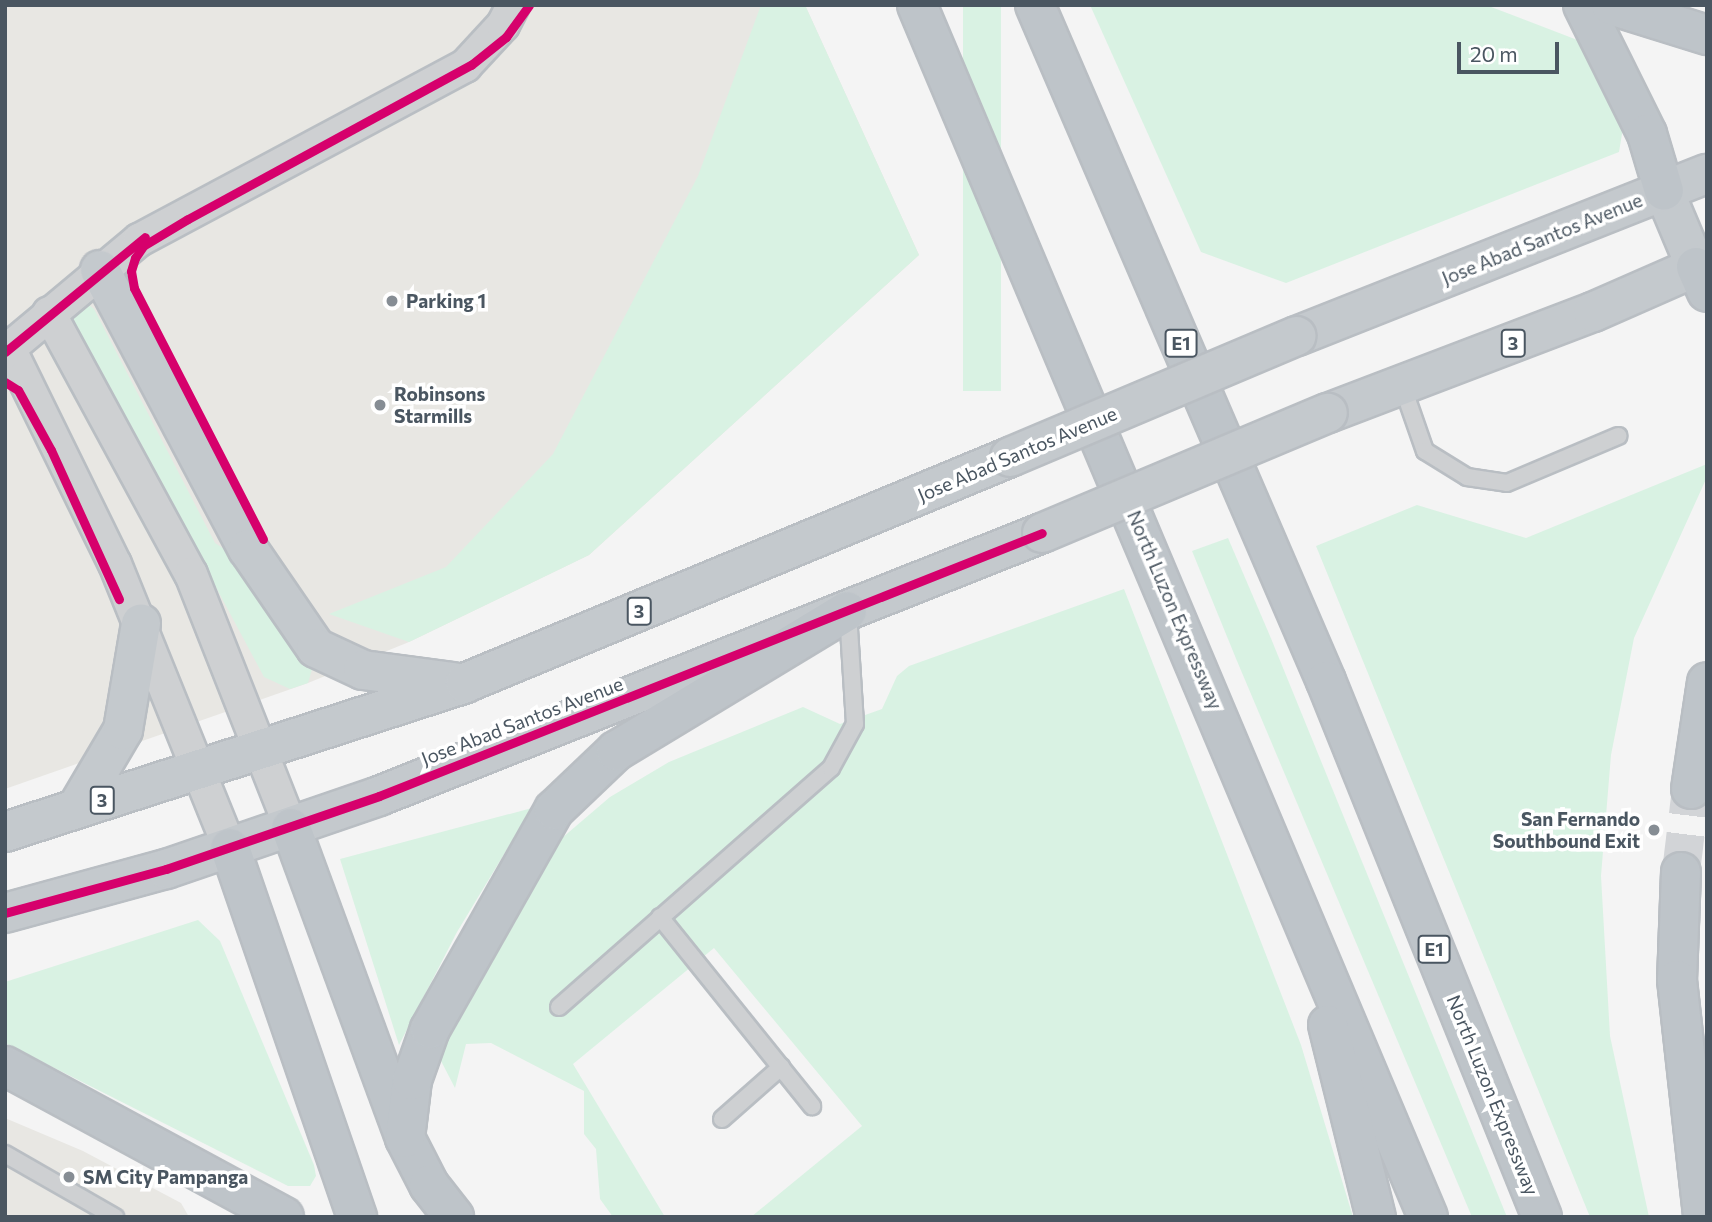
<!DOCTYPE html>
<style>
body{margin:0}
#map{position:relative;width:1712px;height:1222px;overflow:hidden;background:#f4f4f4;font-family:Commissioner,sans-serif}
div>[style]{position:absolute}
.commercial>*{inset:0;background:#e8e7e3}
.green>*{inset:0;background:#d9f2e3;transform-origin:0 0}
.motorway-tunnel>*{height:38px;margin-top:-19px;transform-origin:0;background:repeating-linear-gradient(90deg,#d2d4d7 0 38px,transparent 0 57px)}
.roads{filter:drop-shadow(2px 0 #b9bec3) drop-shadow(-2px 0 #b9bec3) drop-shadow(0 2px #b9bec3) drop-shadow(0 -2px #b9bec3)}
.service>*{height:16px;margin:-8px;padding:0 8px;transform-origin:8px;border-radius:8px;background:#ced0d2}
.minor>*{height:32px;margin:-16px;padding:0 16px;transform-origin:16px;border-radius:16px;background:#ced0d2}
.trunk>*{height:38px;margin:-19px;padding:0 19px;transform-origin:19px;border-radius:19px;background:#c4c9cd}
.motorway>*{height:38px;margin:-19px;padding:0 19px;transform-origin:19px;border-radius:19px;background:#bec4c9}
.bridges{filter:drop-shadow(2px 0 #b9bec3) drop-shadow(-2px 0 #b9bec3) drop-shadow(0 2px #b9bec3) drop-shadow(0 -2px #b9bec3)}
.trunk-bridge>*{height:38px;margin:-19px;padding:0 19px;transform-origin:19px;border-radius:19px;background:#c4c9cd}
.cycleway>*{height:9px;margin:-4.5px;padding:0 4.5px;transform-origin:4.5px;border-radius:4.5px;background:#d6006c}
.dots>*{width:19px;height:19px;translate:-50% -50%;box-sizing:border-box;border:4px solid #fff;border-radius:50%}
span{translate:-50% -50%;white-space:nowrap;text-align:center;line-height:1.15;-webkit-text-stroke:7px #fff;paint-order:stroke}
.shield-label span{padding:2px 5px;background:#fff;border:2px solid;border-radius:5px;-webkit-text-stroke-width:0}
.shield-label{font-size:18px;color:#4a5661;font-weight:700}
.street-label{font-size:19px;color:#4a5661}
.poi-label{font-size:19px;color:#4a5661;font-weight:700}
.left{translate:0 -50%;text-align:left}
.right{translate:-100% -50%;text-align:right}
.frame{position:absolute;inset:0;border:7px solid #4a5661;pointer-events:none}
.scale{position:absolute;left:1457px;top:42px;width:102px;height:32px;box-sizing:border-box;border:4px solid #4a5661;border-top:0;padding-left:9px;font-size:21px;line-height:24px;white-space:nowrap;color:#4a5661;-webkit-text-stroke:5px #fff;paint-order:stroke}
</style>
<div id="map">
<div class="commercial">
<div style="clip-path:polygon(5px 5px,805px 5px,919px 255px,589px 555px,409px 642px,308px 683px,5px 789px)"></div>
<div style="clip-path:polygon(5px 1118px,83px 1151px,181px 1203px,189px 1217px,5px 1217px)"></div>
</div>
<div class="green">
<div style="clip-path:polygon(761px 5px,805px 5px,919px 255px,589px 555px,409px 642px,329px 614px,446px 567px,553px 454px,698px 176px)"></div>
<div style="left:963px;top:5px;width:38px;height:386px"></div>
<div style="clip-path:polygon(1090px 5px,1486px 5px,1580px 41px,1623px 128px,1619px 152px,1286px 283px,1201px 252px)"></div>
<div style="clip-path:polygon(85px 302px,94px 309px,215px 543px,236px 557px,313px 666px,308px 683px,290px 689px,264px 677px,72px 318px,71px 308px)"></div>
<div style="clip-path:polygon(1707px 464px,1707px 477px,1634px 638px,1611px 755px,1601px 876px,1610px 1036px,1649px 1217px,1590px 1217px,1316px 546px,1417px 505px,1526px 538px)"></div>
<div style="clip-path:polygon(1228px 538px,1270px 636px,1507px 1217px,1472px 1217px,1237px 661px,1192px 551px)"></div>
<div style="clip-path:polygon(1124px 589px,1301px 1045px,1353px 1217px,751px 1217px,862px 1126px,714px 948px,573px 1064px,665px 1217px,613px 1217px,600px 1199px,596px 1149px,584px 1134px,584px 1091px,491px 1043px,466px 1044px,455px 1088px,440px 1059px,447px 1026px,525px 891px,562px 838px,610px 797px,669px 762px,803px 707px,840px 724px,882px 709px,897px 676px,909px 666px)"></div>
<div style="clip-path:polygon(532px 808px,457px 932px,399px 1045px,340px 859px)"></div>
<div style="clip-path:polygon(198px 920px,220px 941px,314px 1165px,316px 1176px,310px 1186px,288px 1186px,5px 1043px,5px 982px)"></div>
</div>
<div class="motorway-tunnel">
<div style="left:1681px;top:872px;width:84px;rotate:-83.1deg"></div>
</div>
<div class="roads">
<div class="service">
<div style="left:1402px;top:385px;width:70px;rotate:70.8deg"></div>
<div style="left:1425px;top:451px;width:49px;rotate:31.8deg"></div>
<div style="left:1467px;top:477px;width:40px;rotate:8.5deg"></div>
<div style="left:1507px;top:483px;width:121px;rotate:-22.9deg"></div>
<div style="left:660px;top:917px;width:243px;rotate:51.2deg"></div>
<div style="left:559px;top:1007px;width:362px;rotate:-41.3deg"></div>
<div style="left:831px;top:768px;width:50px;rotate:-61.4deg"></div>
<div style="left:855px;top:724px;width:111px;rotate:-93.6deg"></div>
<div style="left:722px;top:1119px;width:79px;rotate:-41.4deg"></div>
<div style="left:5px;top:1154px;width:127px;rotate:29.8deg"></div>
</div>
<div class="minor">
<div style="left:49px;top:313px;width:297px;rotate:61.5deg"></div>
<div style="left:191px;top:574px;width:273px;rotate:68.5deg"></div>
<div style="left:10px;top:350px;width:238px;rotate:63.9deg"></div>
<div style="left:115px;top:564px;width:306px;rotate:68deg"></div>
<div style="left:5px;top:352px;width:175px;rotate:-39.9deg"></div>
<div style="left:139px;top:240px;width:370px;rotate:-28.1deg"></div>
<div style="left:465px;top:66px;width:56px;rotate:-47.2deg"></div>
<div style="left:503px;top:25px;width:22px;rotate:-63deg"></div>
</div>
<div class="trunk">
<div style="left:1664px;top:191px;width:82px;rotate:67.2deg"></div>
<div style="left:100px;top:270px;width:316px;rotate:62.1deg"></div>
<div style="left:248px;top:549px;width:120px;rotate:55.5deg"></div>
<div style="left:316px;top:648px;width:52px;rotate:25.1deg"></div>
<div style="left:363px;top:670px;width:91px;rotate:7.6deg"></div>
<div style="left:1297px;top:336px;width:441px;rotate:-21.6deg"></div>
<div style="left:1328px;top:413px;width:284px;rotate:-20.9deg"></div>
<div style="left:1593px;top:312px;width:124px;rotate:-23.7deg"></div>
<div style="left:77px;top:808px;width:91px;rotate:-59.5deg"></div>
<div style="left:123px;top:730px;width:108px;rotate:-80.4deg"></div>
<div style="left:5px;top:832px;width:484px;rotate:-17.9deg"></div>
<div style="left:465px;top:683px;width:590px;rotate:-22.52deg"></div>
<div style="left:5px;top:913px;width:167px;rotate:-15.3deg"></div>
<div style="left:166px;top:869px;width:225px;rotate:-18.9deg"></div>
<div style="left:379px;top:796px;width:713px;rotate:-21.64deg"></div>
</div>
<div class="motorway">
<div style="left:917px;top:5px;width:1315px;rotate:67.14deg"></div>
<div style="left:1035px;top:5px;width:736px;rotate:66.71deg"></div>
<div style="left:1326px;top:681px;width:578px;rotate:68.05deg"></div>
<div style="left:1583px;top:5px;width:144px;rotate:63.6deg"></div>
<div style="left:1647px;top:134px;width:59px;rotate:73.4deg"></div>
<div style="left:1611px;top:5px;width:101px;rotate:17.4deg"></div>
<div style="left:1696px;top:267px;width:27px;rotate:66deg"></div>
<div style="left:1691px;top:789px;width:108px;rotate:-81.5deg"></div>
<div style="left:291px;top:828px;width:330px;rotate:69.8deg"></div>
<div style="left:405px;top:1138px;width:53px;rotate:62.9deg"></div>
<div style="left:429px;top:1185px;width:41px;rotate:52deg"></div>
<div style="left:230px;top:848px;width:390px;rotate:71deg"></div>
<div style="left:1681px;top:872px;width:108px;rotate:92.1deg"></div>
<div style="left:1677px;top:980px;width:238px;rotate:83.7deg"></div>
<div style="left:1328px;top:1025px;width:198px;rotate:76deg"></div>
<div style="left:5px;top:1066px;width:317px;rotate:28.4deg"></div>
<div style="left:405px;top:1138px;width:58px;rotate:-83.1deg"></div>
<div style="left:412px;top:1080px;width:54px;rotate:-70.6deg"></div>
<div style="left:430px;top:1029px;width:252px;rotate:-60.5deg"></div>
<div style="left:554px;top:810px;width:86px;rotate:-43.6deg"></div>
<div style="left:616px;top:751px;width:270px;rotate:-31.2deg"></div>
</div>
</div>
<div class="bridges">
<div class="trunk-bridge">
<div style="left:1010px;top:457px;width:311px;rotate:-22.9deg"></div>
<div style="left:1042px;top:533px;width:310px;rotate:-22.8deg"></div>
</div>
</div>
<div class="cycleway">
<div style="left:5px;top:352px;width:181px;rotate:-39.4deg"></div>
<div style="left:5px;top:382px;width:15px;rotate:32deg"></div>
<div style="left:18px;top:390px;width:68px;rotate:61.2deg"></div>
<div style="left:51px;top:450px;width:164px;rotate:65.5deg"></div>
<div style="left:263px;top:539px;width:282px;rotate:-117.2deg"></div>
<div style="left:134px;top:288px;width:17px;rotate:-100deg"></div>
<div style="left:131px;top:271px;width:14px;rotate:-73deg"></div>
<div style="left:135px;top:258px;width:14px;rotate:-56deg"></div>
<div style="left:143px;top:246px;width:52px;rotate:-31deg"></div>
<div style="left:188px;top:219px;width:322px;rotate:-28.6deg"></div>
<div style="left:471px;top:65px;width:45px;rotate:-38.7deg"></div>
<div style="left:506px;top:37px;width:39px;rotate:-54deg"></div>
<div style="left:5px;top:913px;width:167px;rotate:-15.3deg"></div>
<div style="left:166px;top:869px;width:225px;rotate:-18.9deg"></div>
<div style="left:379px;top:796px;width:713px;rotate:-21.64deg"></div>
</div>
<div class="dots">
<div style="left:392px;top:301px;background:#868d94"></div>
<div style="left:380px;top:405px;background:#868d94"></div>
<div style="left:1654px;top:830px;background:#868d94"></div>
<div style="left:69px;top:1177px;background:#868d94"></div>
</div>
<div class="shield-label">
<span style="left:1181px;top:343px">E1</span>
<span style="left:1513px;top:343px">3</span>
<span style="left:639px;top:611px">3</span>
<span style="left:102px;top:800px">3</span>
<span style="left:1434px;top:949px">E1</span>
</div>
<div class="street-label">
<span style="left:1542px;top:239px;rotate:-22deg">Jose Abad Santos Avenue</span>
<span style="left:1017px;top:454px;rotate:-23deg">Jose Abad Santos Avenue</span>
<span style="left:1175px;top:610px;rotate:67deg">North Luzon Expressway</span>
<span style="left:522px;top:721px;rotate:-21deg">Jose Abad Santos Avenue</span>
<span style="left:1493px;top:1095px;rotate:68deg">North Luzon Expressway</span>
</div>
<div class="poi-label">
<span class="left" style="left:406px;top:301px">Parking 1</span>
<span class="left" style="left:394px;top:405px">Robinsons<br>Starmills</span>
<span class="right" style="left:1640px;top:830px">San Fernando<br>Southbound Exit</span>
<span class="left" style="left:83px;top:1177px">SM City Pampanga</span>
</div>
<div class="frame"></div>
<div class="scale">20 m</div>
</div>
